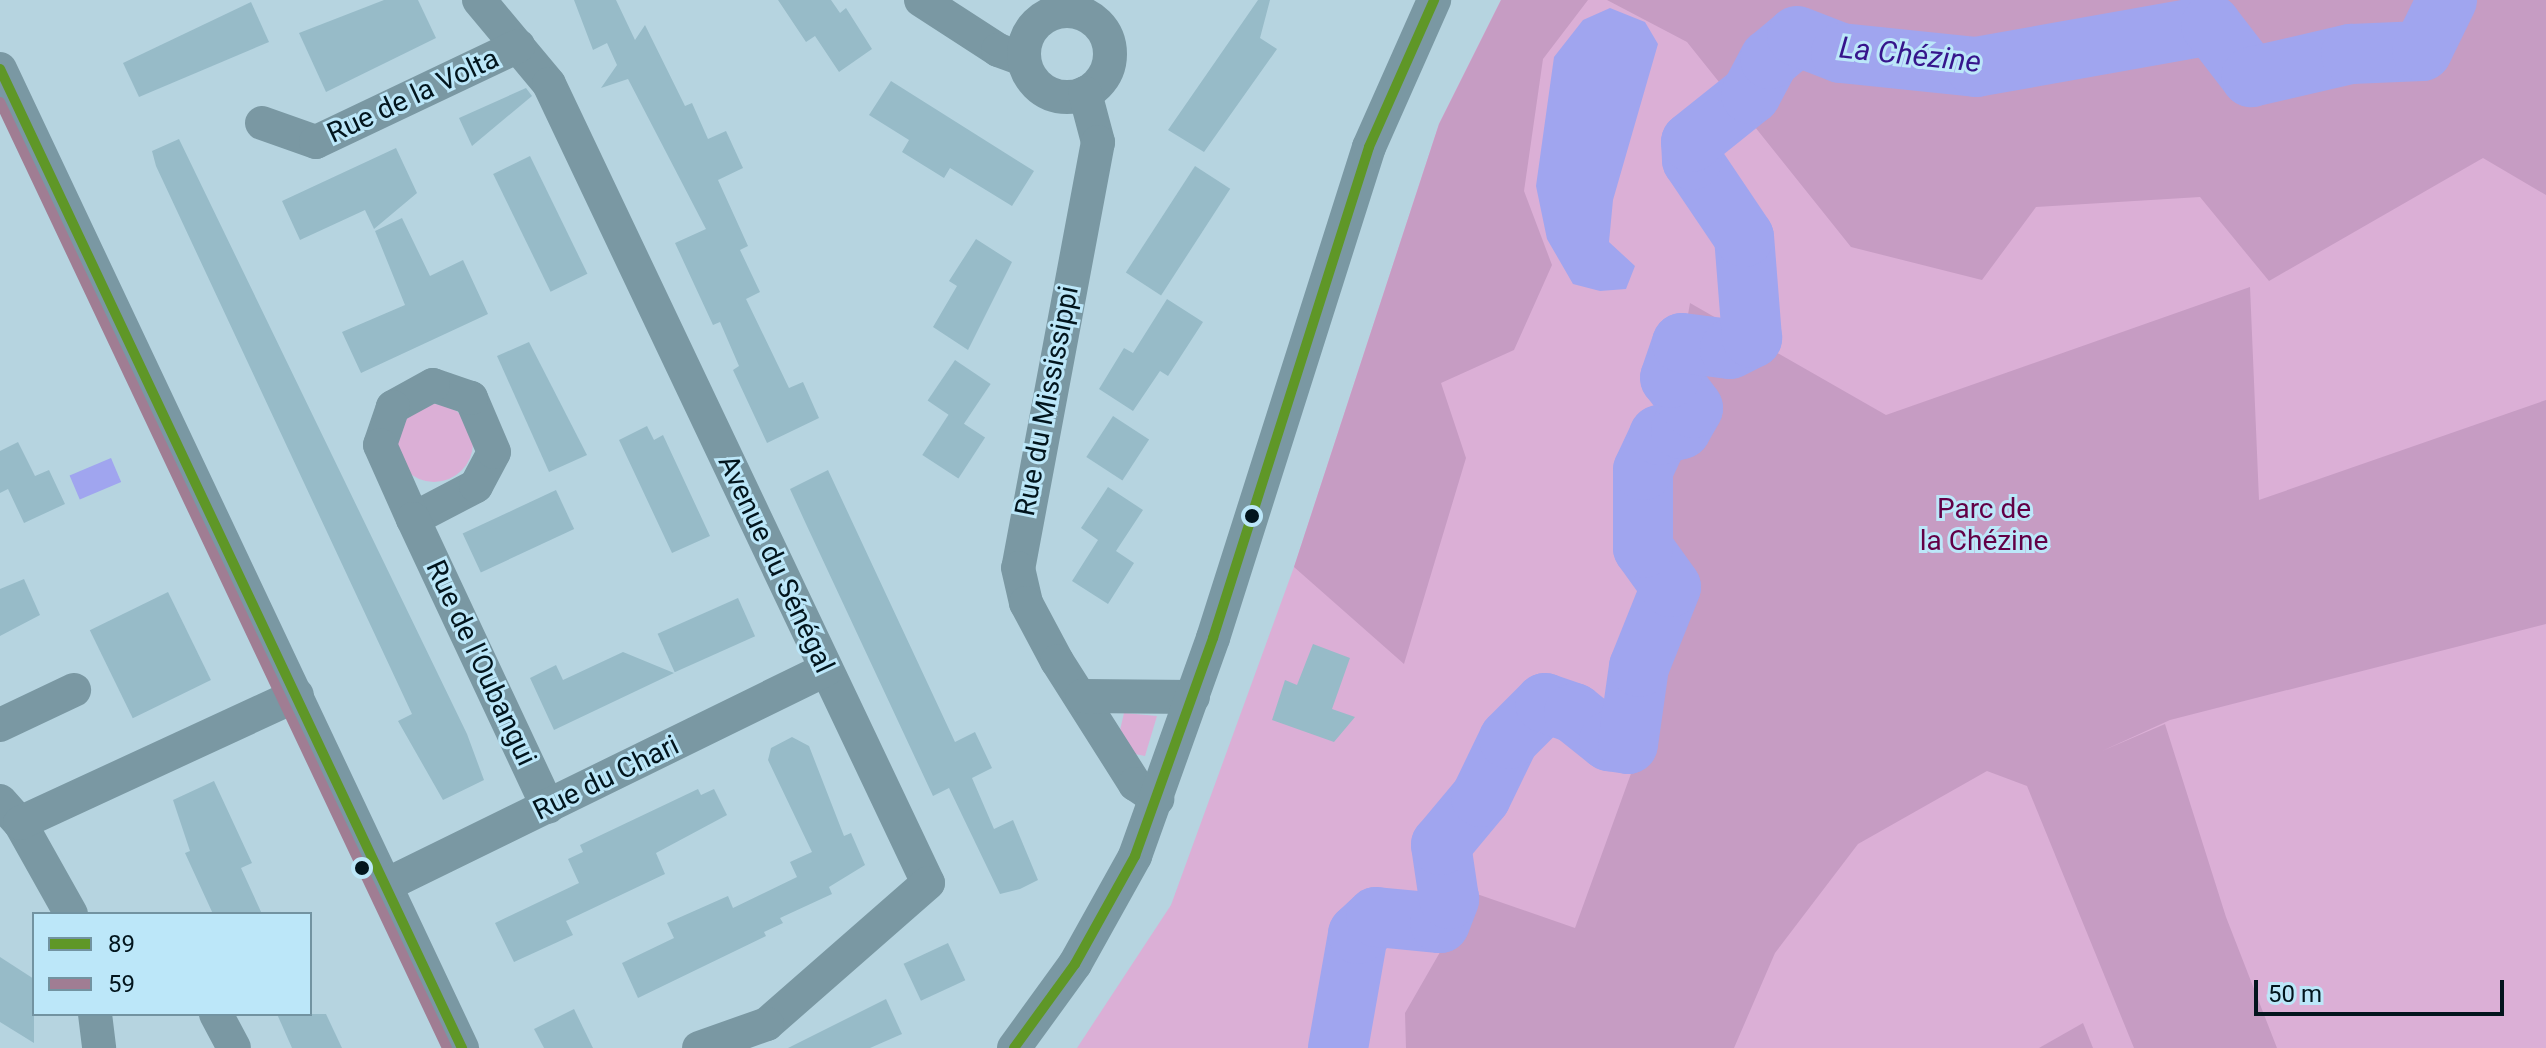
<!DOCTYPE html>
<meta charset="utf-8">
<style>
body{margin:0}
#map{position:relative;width:2546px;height:1048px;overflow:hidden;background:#b6d4e0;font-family:Roboto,sans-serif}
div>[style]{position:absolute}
.green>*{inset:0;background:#dbafd6}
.round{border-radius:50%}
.forest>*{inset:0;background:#c69cc3}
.water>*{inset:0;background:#a0a5ef;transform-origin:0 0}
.river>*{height:60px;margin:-30px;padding:0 30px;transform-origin:30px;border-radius:30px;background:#a0a5ef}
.building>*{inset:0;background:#97bbc8;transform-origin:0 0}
.minor>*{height:34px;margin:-17px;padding:0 17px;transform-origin:17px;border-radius:17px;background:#7a98a3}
.minor>.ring{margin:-17px;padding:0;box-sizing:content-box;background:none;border:34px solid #7a98a3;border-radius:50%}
.bus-1>*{height:10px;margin:-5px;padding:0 5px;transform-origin:5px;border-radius:5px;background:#5f9727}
.bus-2>*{height:10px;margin:-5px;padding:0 5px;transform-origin:5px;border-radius:5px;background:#a07d93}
.dots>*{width:22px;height:22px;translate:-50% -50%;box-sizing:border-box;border:4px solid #bce7f9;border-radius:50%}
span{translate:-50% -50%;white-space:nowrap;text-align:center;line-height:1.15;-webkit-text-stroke:6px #bce7f9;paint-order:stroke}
.street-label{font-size:28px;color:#02151d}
.park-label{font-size:28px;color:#620046}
.water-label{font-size:30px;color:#36158c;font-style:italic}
.legend{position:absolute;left:32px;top:912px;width:280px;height:104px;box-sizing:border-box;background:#bce7f9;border:2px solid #7293a1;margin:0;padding:10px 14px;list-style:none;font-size:24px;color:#02151d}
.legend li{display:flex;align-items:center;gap:16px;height:40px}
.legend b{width:40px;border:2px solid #7293a1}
.scale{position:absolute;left:2254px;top:980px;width:250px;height:36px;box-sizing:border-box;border:4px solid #02151d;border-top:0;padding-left:10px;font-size:24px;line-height:28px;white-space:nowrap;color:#02151d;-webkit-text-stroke:6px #bce7f9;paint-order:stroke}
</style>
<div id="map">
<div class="green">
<div style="clip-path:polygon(1501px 0,2546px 0,2546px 1048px,1077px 1048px,1171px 905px,1294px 567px,1439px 124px)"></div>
<div class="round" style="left:395px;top:404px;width:78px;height:78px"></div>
<div style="clip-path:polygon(1124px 713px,1157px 716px,1145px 756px,1135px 754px,1120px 730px)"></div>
</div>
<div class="forest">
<div style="clip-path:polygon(1501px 0,1588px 0,1543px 59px,1524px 191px,1552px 265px,1514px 350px,1441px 383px,1466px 458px,1404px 664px,1294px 567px,1439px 124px)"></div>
<div style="clip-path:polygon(1607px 0,2546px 0,2546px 195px,2483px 158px,2269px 281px,2200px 197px,2036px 207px,1982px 280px,1851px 247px,1687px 42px)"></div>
<div style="clip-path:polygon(2250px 287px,2259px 500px,2546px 400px,2546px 624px,2170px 720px,2102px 751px,2165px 724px,2226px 917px,2277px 1048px,2134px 1048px,2027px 786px,1987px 771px,1858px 844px,1775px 953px,1734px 1048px,1406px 1048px,1405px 1013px,1474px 893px,1575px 928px,1641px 746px,1657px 494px,1690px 303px,1886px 415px)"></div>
<div style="clip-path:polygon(2083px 1023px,2093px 1048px,2039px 1048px)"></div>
</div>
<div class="water">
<div style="clip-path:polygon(1610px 8px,1645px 22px,1658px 44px,1613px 200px,1609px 242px,1635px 266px,1626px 289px,1600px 291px,1573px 284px,1547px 239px,1536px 186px,1554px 57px,1583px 20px)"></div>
<div style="left:111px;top:458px;width:26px;height:45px;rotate:67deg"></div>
</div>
<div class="river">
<div style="left:1338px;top:1048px;width:116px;rotate:-80deg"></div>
<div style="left:1358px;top:934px;width:25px;rotate:-43deg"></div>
<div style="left:1376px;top:917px;width:64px;rotate:5.4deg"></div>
<div style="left:1440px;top:923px;width:26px;rotate:-69deg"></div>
<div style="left:1449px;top:899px;width:55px;rotate:-98.4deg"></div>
<div style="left:1441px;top:845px;width:62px;rotate:-50.2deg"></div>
<div style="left:1481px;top:797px;width:64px;rotate:-64.2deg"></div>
<div style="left:1509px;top:739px;width:51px;rotate:-45deg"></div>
<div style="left:1545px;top:703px;width:31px;rotate:19deg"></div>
<div style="left:1574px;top:713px;width:45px;rotate:38.7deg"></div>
<div style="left:1609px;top:741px;width:19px;rotate:9deg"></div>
<div style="left:1628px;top:744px;width:78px;rotate:-81.9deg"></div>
<div style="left:1639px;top:667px;width:86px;rotate:-68.2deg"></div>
<div style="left:1671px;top:587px;width:48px;rotate:-125.7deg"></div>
<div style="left:1643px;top:548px;width:78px;rotate:-90deg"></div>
<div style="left:1643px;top:470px;width:38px;rotate:-65deg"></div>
<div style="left:1659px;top:435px;width:23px;rotate:-15deg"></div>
<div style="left:1681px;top:429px;width:24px;rotate:-60deg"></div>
<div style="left:1693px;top:408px;width:38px;rotate:-127deg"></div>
<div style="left:1670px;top:378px;width:37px;rotate:-71deg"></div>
<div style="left:1682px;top:343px;width:48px;rotate:7.1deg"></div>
<div style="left:1730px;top:349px;width:25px;rotate:-27deg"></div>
<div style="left:1752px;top:338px;width:101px;rotate:-94.5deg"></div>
<div style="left:1744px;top:237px;width:93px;rotate:-124deg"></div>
<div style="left:1692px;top:160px;width:18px;rotate:-93deg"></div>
<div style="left:1691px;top:142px;width:77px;rotate:-38.7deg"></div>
<div style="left:1751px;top:94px;width:40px;rotate:-62deg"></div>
<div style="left:1770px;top:59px;width:35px;rotate:-40deg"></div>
<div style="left:1797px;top:36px;width:47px;rotate:21.1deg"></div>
<div style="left:1841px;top:53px;width:136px;rotate:5.9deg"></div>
<div style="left:1976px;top:67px;width:239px;rotate:-10.1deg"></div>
<div style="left:2211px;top:25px;width:66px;rotate:52.4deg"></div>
<div style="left:2251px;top:77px;width:103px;rotate:-13deg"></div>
<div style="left:2351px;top:54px;width:71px;rotate:-2.4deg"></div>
<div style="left:2422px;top:51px;width:57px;rotate:-63.9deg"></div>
</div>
<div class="building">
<div style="clip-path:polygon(384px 0,418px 0,436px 38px,326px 92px,299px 33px)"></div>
<div style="clip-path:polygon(574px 0,616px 0,635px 40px,645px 25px,685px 106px,692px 103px,708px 139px,726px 131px,743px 168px,718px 180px,748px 246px,740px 250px,760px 292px,746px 299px,789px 388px,803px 382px,819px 418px,767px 443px,733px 370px,739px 366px,720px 322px,713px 325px,675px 243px,706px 229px,628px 79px,601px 88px,617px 65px,607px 43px,593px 50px)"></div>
<div style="clip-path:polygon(778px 0,831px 0,840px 13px,846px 8px,872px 49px,839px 72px,815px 36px,806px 42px)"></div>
<div style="clip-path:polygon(1258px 0,1270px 0,1260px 38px,1277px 49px,1204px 152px,1168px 130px)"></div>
<div style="clip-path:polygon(251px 2px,269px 42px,139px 97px,123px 63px)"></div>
<div style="clip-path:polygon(891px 81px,1034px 171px,1012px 206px,950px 168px,944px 178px,902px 152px,909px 140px,869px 115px)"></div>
<div style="clip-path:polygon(526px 88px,532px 96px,472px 146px,459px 118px)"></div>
<div style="clip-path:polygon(179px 139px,467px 734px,484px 780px,443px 800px,398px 721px,412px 714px,156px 166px,152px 151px)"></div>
<div style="clip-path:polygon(396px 148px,417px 193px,374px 229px,365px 210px,300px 240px,282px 201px)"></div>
<div style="left:530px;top:156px;width:131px;height:41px;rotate:64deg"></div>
<div style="left:1195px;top:166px;width:42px;height:127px;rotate:33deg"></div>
<div style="clip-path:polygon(402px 218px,430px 276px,463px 260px,488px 314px,361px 373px,342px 332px,405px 305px,375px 231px)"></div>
<div style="clip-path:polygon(976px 239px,1012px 262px,968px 350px,933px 327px,957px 286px,949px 281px)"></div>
<div style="clip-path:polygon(1167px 299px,1203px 322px,1168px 376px,1160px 371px,1133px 411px,1099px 389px,1124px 348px,1133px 353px)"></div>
<div style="clip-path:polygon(529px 342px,587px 455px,549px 472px,497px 356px)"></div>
<div style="left:955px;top:360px;width:43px;height:49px;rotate:34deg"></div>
<div style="left:949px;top:414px;width:43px;height:49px;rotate:33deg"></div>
<div style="left:1113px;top:416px;width:43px;height:49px;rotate:33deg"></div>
<div style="clip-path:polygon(647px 426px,654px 440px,663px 435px,710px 536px,672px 553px,619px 440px)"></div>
<div style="clip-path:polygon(18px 442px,35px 476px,49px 470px,65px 504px,24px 523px,8px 489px,0 493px,0 451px)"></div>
<div style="clip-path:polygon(828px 470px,955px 742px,975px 732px,992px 768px,972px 778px,994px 829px,1013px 820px,1038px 880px,1020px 889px,1000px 894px,949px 788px,933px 796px,806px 524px,790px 489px)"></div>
<div style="clip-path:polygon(1108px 487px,1143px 510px,1116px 551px,1134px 563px,1108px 604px,1072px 581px,1098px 540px,1081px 528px)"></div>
<div style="left:556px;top:490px;width:43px;height:103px;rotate:65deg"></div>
<div style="clip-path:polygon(24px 579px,40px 615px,0 636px,0 589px)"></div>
<div style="left:168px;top:592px;width:98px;height:87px;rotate:64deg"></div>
<div style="left:738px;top:598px;width:42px;height:88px;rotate:66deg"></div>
<div style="clip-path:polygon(1313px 644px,1350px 658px,1332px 709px,1355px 717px,1334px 742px,1272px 720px,1285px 680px,1297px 685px)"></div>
<div style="clip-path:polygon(623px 652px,674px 673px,554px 730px,530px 678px,556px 665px,563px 680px)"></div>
<div style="clip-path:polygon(792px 737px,809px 746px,844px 836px,851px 833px,865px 865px,829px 887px,832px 894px,780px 918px,783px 923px,764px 932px,766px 936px,638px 998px,622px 963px,674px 938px,667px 923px,728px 896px,733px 908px,797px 877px,790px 862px,812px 852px,768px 760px,771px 748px)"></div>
<div style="clip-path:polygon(214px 781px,252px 863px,241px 868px,262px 914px,213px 914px,185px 853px,190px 851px,173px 800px)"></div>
<div style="clip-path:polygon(698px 789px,701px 795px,714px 789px,727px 815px,656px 853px,665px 874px,566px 921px,573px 935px,514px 962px,495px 923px,579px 883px,568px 859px,583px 852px,580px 845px)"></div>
<div style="left:948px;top:943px;width:41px;height:49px;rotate:65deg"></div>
<div style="clip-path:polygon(0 957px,34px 979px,34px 1043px,0 1022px)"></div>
<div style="clip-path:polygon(886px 999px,902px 1034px,870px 1048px,788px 1048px)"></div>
<div style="clip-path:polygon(574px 1009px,593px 1048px,544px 1048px,534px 1029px)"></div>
<div style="clip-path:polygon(277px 1014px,326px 1014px,342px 1048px,292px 1048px)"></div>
</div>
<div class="minor">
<div style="left:479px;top:0;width:109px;rotate:50.2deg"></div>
<div style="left:549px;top:84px;width:884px;rotate:64.62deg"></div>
<div style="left:928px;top:883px;width:214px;rotate:138.8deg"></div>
<div style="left:767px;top:1024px;width:72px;rotate:160.6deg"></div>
<div style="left:921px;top:0;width:92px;rotate:33deg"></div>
<div style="left:998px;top:50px;width:27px;rotate:20deg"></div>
<div class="ring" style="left:1024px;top:11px;width:52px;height:52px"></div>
<div style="left:0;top:69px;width:1083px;rotate:64.74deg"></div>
<div style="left:1085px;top:93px;width:51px;rotate:75.1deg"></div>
<div style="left:1098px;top:142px;width:433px;rotate:100.6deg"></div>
<div style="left:1018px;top:568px;width:36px;rotate:77deg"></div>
<div style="left:1026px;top:603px;width:66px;rotate:61.9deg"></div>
<div style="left:1057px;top:661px;width:146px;rotate:57.6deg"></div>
<div style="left:1135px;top:784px;width:27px;rotate:34deg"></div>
<div style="left:262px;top:123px;width:57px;rotate:19.4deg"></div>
<div style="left:316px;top:142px;width:224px;rotate:-25.4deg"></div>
<div style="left:413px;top:519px;width:71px;rotate:-27.6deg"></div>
<div style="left:476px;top:486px;width:38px;rotate:-62deg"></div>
<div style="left:494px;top:452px;width:59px;rotate:-113.1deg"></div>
<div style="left:471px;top:398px;width:40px;rotate:-161.1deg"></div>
<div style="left:433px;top:385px;width:46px;rotate:151.2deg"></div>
<div style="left:393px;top:407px;width:40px;rotate:108.9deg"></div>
<div style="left:380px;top:445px;width:81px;rotate:66deg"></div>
<div style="left:413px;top:519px;width:318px;rotate:64.9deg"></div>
<div style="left:1082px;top:696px;width:111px;rotate:0.5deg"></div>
<div style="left:0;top:725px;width:82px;rotate:-25.3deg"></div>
<div style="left:0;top:801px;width:30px;rotate:48deg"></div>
<div style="left:20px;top:823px;width:104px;rotate:60.7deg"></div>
<div style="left:20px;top:823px;width:305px;rotate:-24.8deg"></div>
<div style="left:386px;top:885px;width:490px;rotate:-26.1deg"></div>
<div style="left:95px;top:1014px;width:34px;rotate:83deg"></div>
<div style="left:216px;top:1014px;width:38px;rotate:62deg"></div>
<div style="left:1014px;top:1048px;width:104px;rotate:-54deg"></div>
<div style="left:1075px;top:964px;width:124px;rotate:-60.9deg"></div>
<div style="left:1135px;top:856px;width:232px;rotate:-70.3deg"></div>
<div style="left:1213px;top:638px;width:515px;rotate:-72.37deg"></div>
<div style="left:1369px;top:147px;width:161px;rotate:-66.1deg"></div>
</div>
<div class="bus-1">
<div style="left:0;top:69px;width:1083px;rotate:64.74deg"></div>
<div style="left:1014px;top:1048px;width:104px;rotate:-54deg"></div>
<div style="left:1075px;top:964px;width:124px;rotate:-60.9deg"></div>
<div style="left:1135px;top:856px;width:232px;rotate:-70.3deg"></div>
<div style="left:1213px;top:638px;width:515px;rotate:-72.37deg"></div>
<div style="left:1369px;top:147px;width:161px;rotate:-66.1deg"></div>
</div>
<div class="bus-2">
<div style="left:0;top:102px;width:1046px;rotate:64.71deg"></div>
</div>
<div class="dots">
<div style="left:1252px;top:516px;background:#02151d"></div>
<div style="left:362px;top:868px;background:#02151d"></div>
</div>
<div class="street-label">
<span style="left:413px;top:96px;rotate:-25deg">Rue de la Volta</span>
<span style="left:1047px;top:401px;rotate:-79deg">Rue du Mississippi</span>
<span style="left:776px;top:564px;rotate:65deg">Avenue du Sénégal</span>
<span style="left:481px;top:663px;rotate:65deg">Rue de l'Oubangui</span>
<span style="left:606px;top:778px;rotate:-26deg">Rue du Chari</span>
</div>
<div class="park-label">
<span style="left:1984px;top:525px">Parc de<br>la Chézine</span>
</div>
<div class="water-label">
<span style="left:1910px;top:55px;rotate:6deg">La Chézine</span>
</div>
<ul class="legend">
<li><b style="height:10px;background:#5f9727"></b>89</li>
<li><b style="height:10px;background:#a07d93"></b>59</li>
</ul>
<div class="scale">50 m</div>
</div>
